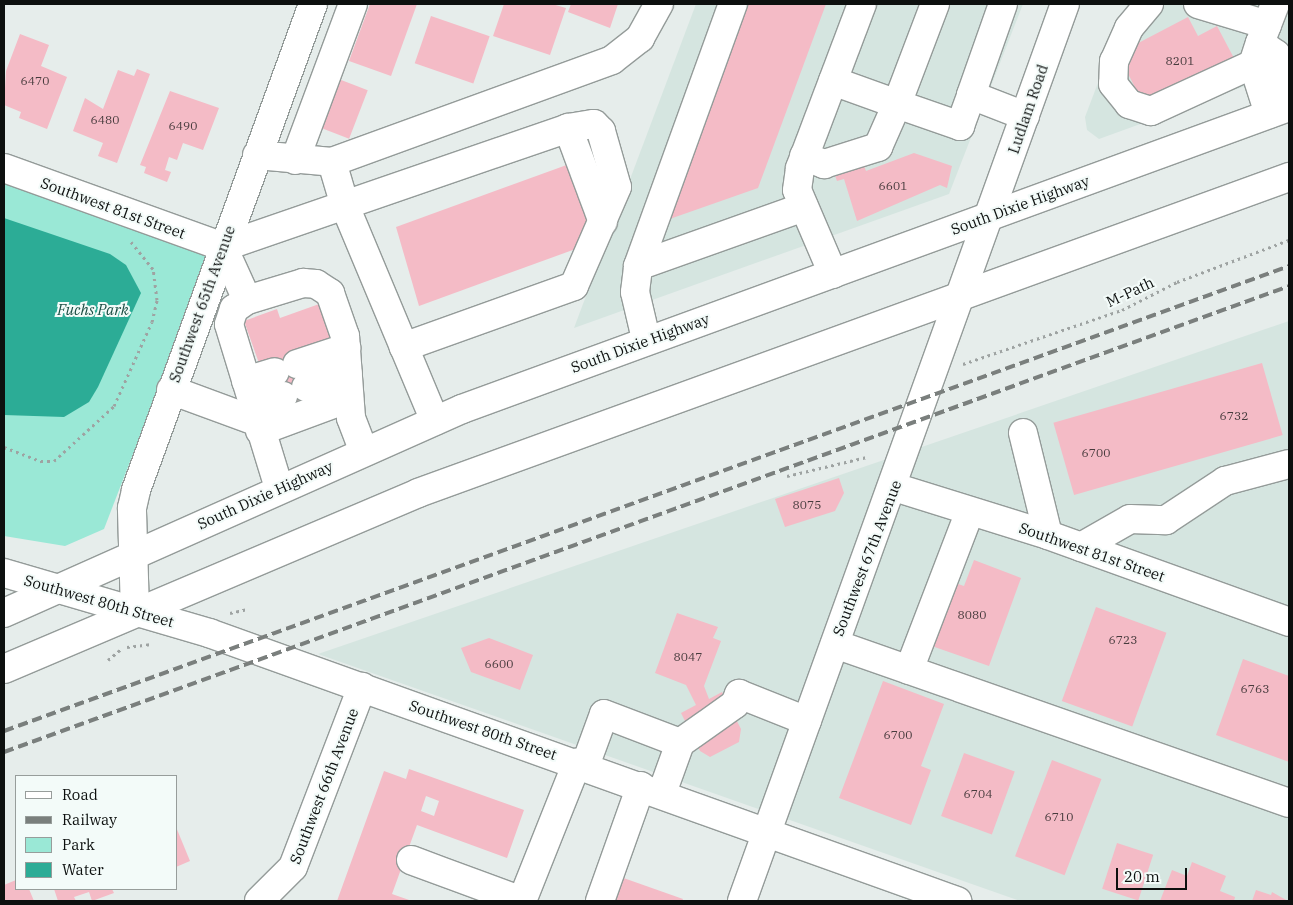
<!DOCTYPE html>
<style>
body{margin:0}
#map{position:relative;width:1293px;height:905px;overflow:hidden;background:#e6edeb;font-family:"IBM Plex Serif",serif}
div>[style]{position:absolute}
.built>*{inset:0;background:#d5e5e0}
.green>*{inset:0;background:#9ae8d6}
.water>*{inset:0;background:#2cac96}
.building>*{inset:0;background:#f4bbc6;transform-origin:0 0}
.path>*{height:3px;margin-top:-1.5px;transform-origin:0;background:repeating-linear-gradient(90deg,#9ea3a2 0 2.5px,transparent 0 6.5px)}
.roads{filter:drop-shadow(1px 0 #949b99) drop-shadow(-1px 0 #949b99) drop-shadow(0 1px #949b99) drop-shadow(0 -1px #949b99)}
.minor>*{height:28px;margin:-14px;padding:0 14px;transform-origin:14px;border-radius:14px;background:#fff}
.major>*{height:28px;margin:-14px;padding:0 14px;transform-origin:14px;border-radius:14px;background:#fff}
.highway>*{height:28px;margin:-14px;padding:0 14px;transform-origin:14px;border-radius:14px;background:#fff}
.rail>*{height:4px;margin-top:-2px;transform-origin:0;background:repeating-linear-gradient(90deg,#7a7f7d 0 10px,transparent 0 15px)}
span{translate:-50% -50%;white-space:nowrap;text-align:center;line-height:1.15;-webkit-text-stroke:4px #f3fbf9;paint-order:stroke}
.number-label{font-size:12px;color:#473b3d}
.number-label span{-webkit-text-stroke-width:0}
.street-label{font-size:15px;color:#0d100f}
.park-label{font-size:15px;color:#1a4d43;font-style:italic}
.frame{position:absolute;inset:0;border:5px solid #0d100f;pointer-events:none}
.legend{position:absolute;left:15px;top:775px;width:162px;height:115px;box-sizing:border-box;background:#f3fbf9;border:1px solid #979d9b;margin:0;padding:6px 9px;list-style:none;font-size:15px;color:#0d100f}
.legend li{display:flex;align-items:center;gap:10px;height:25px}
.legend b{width:25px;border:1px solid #979d9b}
.scale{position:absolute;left:1116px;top:868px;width:71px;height:22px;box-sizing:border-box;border:2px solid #0d100f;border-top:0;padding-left:6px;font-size:15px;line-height:18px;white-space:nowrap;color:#0d100f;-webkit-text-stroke:4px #f3fbf9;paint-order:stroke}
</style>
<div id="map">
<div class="built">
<div style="clip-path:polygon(696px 4px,1023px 4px,949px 194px,574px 328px)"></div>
<div style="clip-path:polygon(1128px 4px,1289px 4px,1289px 70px,1099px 139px,1087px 130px,1085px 117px)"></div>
<div style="clip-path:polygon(1289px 321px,1289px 901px,1020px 901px,318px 654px)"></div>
</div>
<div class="green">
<div style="clip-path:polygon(4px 183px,209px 257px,104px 529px,65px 546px,4px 536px)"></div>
</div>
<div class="water">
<div style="clip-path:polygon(4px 218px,110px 254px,126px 265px,141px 293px,98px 387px,89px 402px,64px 417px,4px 415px)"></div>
</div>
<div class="building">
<div style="clip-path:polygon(370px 4px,417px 4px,391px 76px,349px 61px)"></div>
<div style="clip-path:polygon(504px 4px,552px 4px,566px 8px,550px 55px,493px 36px)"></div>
<div style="clip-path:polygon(571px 4px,618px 4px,610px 28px,568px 12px)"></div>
<div style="clip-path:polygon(745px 4px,826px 4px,758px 188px,664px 221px)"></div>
<div style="left:431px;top:16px;width:62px;height:50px;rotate:19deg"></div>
<div style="clip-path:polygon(1188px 17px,1198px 36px,1217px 26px,1236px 62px,1143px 103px,1122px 62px,1123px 51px)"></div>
<div style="clip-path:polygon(20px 34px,49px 45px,41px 66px,67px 77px,47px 129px,19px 118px,21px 112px,4px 105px,6px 71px)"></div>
<div style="clip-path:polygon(137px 69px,150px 74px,117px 163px,98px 156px,103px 143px,73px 131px,85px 98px,103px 109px,118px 70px,134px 76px)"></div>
<div style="left:336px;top:78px;width:34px;height:52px;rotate:21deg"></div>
<div style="clip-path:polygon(170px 91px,219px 108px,203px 150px,183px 143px,177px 160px,169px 157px,165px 170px,171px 172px,167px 182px,144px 173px,146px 167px,140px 165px)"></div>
<div style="clip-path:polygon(855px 141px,866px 171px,914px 153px,952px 166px,947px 188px,940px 185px,857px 221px,844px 179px,837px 181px,826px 151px)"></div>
<div style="clip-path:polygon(597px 154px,607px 181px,581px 247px,419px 306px,396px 227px)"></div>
<div style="clip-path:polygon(322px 303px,335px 338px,314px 409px,291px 417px,260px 366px,244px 321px,277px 309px,280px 318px)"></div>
<div style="left:1262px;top:363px;width:75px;height:217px;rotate:74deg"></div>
<div style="clip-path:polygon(839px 478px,844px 493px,835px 511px,785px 527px,775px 499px)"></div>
<div style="clip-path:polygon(974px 560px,1021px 578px,989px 666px,926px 644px,949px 581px,964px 586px)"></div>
<div style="left:1096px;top:607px;width:75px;height:100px;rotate:20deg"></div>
<div style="clip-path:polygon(677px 613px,718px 627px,713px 638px,721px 641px,704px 686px,709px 699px,722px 692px,741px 729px,739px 742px,710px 757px,700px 751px,681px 713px,696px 705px,686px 685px,655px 673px)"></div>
<div style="clip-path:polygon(489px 638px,533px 655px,520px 690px,471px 672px,461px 648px)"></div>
<div style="clip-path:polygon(1243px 659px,1289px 676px,1289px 762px,1216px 735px)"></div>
<div style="clip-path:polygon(883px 681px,944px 704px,921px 766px,931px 770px,911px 825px,839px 798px)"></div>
<div style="left:964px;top:753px;width:54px;height:67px;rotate:20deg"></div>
<div style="left:1052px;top:760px;width:53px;height:103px;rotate:21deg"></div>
<div style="clip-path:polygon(evenodd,409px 769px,524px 810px,507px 858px,417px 825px,392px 894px,412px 901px,337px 901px,384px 771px,406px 779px,409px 769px,426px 796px,439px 801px,434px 816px,421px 811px,426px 796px)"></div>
<div style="clip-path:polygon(176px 827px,190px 861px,176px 867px)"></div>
<div style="left:1117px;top:843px;width:38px;height:48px;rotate:18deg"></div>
<div style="clip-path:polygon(1192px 862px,1226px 876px,1220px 891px,1235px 897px,1234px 901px,1160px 901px,1172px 870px,1187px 876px)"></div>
<div style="clip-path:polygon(615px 875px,683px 899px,682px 901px,605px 901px)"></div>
<div style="clip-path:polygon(16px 880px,16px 889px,29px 889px,34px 901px,4px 901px,4px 885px)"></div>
<div style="clip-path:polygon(54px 889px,112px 889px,114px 893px,92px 901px,89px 892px,74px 897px,76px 901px,58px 901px)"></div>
<div style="clip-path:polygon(1256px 890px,1271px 895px,1272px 892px,1288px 901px,1252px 901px)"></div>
</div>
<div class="path">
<div style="left:963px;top:364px;width:168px;rotate:-18.8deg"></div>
<div style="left:1122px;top:310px;width:62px;rotate:-27deg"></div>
<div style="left:1177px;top:282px;width:120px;rotate:-20.6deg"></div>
<div style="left:4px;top:447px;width:40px;rotate:21deg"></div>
<div style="left:41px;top:461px;width:13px"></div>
<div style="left:54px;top:461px;width:81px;rotate:-42.5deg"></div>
<div style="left:114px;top:406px;width:92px;rotate:-65.7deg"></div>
<div style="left:152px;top:322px;width:23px;rotate:-77deg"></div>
<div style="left:157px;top:300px;width:31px;rotate:-97deg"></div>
<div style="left:153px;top:269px;width:35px;rotate:-129deg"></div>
<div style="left:787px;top:476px;width:82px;rotate:-13.4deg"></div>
<div style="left:230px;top:613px;width:18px;rotate:-13deg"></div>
<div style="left:127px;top:647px;width:25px;rotate:-7deg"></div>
<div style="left:108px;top:660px;width:17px;rotate:-40deg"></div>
</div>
<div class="roads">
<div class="minor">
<div style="left:1149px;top:4px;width:31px;rotate:130deg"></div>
<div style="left:1129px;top:28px;width:36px;rotate:114deg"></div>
<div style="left:1114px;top:61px;width:23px;rotate:92deg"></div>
<div style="left:1113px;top:84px;width:26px;rotate:51deg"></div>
<div style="left:1129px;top:104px;width:23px;rotate:18deg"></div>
<div style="left:1151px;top:111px;width:112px;rotate:-24.7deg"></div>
<div style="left:1198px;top:4px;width:72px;rotate:16.9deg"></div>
<div style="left:1267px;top:25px;width:19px;rotate:111deg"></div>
<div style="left:1267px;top:25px;width:22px;rotate:-69deg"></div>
<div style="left:833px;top:81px;width:68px;rotate:19.8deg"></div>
<div style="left:897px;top:104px;width:107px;rotate:-69.2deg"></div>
<div style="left:971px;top:95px;width:96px;rotate:-70.6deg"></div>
<div style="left:1269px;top:114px;width:52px;rotate:-107.7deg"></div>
<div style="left:1253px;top:64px;width:22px;rotate:-72deg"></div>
<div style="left:1260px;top:43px;width:19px;rotate:35deg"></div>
<div style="left:1276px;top:54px;width:39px;rotate:71deg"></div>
<div style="left:568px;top:128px;width:100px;rotate:69.6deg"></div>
<div style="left:257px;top:155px;width:75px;rotate:5.3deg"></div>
<div style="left:332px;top:162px;width:298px;rotate:-20deg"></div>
<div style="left:612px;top:60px;width:36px;rotate:-38deg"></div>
<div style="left:640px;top:38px;width:39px;rotate:-61deg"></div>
<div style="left:804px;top:156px;width:22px;rotate:22deg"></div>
<div style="left:824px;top:164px;width:57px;rotate:-17.5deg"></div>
<div style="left:878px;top:147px;width:47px;rotate:-66.2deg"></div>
<div style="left:897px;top:104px;width:67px;rotate:19.2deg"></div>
<div style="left:960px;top:126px;width:33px;rotate:-70deg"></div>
<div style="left:971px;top:95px;width:58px;rotate:21.3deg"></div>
<div style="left:295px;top:160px;width:166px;rotate:-69.6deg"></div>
<div style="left:332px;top:162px;width:46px;rotate:73.5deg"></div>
<div style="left:345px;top:206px;width:233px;rotate:67.3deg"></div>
<div style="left:4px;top:168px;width:233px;rotate:19.8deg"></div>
<div style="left:223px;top:247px;width:365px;rotate:-19deg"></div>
<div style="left:568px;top:128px;width:26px;rotate:-9deg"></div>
<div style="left:594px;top:124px;width:10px;rotate:45deg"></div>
<div style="left:601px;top:131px;width:58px;rotate:74.1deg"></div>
<div style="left:617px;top:187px;width:108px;rotate:113.5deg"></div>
<div style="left:574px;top:286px;width:181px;rotate:160.3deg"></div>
<div style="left:223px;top:247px;width:58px;rotate:65.6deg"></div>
<div style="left:638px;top:266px;width:176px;rotate:-19.6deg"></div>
<div style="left:833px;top:274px;width:91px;rotate:-113.2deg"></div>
<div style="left:797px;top:190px;width:22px;rotate:-82deg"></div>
<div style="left:800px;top:168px;width:175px;rotate:-69.3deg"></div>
<div style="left:646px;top:339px;width:48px;rotate:-103.2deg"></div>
<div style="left:635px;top:292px;width:26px;rotate:-83deg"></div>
<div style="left:638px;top:266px;width:279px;rotate:-70.1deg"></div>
<div style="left:297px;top:364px;width:52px;rotate:-18.1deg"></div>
<div style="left:246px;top:381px;width:30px;rotate:-17deg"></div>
<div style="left:306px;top:387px;width:44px;rotate:-18.4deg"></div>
<div style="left:171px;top:390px;width:93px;rotate:20.2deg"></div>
<div style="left:253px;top:407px;width:32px;rotate:-20deg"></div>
<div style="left:260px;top:431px;width:95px;rotate:-20.3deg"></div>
<div style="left:1023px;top:433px;width:105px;rotate:76.2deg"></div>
<div style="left:894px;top:487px;width:161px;rotate:17.3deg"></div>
<div style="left:1048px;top:535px;width:256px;rotate:19.8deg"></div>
<div style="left:279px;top:488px;width:171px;rotate:-107deg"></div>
<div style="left:229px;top:324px;width:16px;rotate:-72deg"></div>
<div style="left:234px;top:309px;width:16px;rotate:-35deg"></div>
<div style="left:247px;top:300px;width:59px;rotate:-16.9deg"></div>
<div style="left:303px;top:283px;width:13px;rotate:4deg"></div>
<div style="left:316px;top:284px;width:17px;rotate:33deg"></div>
<div style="left:330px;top:293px;width:46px;rotate:70.8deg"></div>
<div style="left:345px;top:336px;width:82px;rotate:85.8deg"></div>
<div style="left:351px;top:418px;width:36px;rotate:69deg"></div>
<div style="left:1081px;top:547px;width:56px;rotate:-29.7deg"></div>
<div style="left:1130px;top:519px;width:36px;rotate:2deg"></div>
<div style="left:1166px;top:520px;width:71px;rotate:-33.5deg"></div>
<div style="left:1225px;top:481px;width:66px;rotate:-14.9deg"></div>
<div style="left:4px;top:573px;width:214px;rotate:16.3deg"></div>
<div style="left:209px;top:633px;width:795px;rotate:19.71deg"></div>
<div style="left:135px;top:612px;width:104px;rotate:-91.7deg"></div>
<div style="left:132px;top:508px;width:18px;rotate:-77deg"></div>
<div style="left:136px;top:490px;width:517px;rotate:-69.99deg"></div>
<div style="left:835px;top:644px;width:481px;rotate:19.3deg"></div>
<div style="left:909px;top:670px;width:170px;rotate:-69deg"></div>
<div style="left:585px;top:766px;width:55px;rotate:-69.9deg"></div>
<div style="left:604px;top:714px;width:81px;rotate:20.9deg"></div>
<div style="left:680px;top:743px;width:67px;rotate:-35.3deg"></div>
<div style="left:735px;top:704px;width:11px;rotate:-68deg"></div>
<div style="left:739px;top:694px;width:73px;rotate:21.7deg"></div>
<div style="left:662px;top:793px;width:53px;rotate:-70.2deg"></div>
<div style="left:411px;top:860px;width:118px;rotate:20.3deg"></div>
<div style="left:259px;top:901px;width:48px;rotate:-45deg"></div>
<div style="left:293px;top:867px;width:193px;rotate:-69deg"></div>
<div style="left:522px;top:901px;width:149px;rotate:-68.3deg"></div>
<div style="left:600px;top:901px;width:122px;rotate:-70.4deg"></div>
</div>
<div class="major">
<div style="left:742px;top:901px;width:953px;rotate:-70.2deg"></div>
</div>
<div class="highway">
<div style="left:4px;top:613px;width:501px;rotate:-24.01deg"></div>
<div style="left:462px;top:409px;width:880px;rotate:-20.06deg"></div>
<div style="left:4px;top:669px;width:450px;rotate:-23deg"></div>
<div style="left:418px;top:493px;width:927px;rotate:-19.94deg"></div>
</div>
</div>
<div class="rail">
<div style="left:4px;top:731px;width:1367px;rotate:-19.89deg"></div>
<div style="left:4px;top:752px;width:1367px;rotate:-19.93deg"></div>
</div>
<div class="number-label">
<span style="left:1180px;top:61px">8201</span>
<span style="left:35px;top:81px">6470</span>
<span style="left:105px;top:120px">6480</span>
<span style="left:183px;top:126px">6490</span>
<span style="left:893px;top:186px">6601</span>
<span style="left:1234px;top:416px">6732</span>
<span style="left:1096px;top:453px">6700</span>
<span style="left:807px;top:505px">8075</span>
<span style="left:972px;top:615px">8080</span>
<span style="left:1123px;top:640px">6723</span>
<span style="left:688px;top:657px">8047</span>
<span style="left:499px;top:664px">6600</span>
<span style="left:1255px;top:689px">6763</span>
<span style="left:898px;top:735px">6700</span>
<span style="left:978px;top:794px">6704</span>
<span style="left:1059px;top:817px">6710</span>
</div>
<div class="street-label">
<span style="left:1028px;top:109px;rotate:-71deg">Ludlam Road</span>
<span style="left:1020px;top:205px;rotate:-20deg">South Dixie Highway</span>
<span style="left:113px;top:208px;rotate:20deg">Southwest 81st Street</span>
<span style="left:1130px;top:292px;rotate:-25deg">M-Path</span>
<span style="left:202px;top:304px;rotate:-70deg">Southwest 65th Avenue</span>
<span style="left:640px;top:343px;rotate:-20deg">South Dixie Highway</span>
<span style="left:265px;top:495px;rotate:-24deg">South Dixie Highway</span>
<span style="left:1092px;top:552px;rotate:19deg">Southwest 81st Street</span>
<span style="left:867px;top:558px;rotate:-69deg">Southwest 67th Avenue</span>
<span style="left:99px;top:601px;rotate:16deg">Southwest 80th Street</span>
<span style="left:483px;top:730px;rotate:19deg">Southwest 80th Street</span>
<span style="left:324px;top:786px;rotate:-69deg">Southwest 66th Avenue</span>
</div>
<div class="park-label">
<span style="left:93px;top:310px">Fuchs Park</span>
</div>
<div class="frame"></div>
<ul class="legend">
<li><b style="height:6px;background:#fff"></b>Road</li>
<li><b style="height:6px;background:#7a7f7d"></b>Railway</li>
<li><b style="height:14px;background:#9ae8d6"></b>Park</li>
<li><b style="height:14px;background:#2cac96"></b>Water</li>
</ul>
<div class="scale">20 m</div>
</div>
